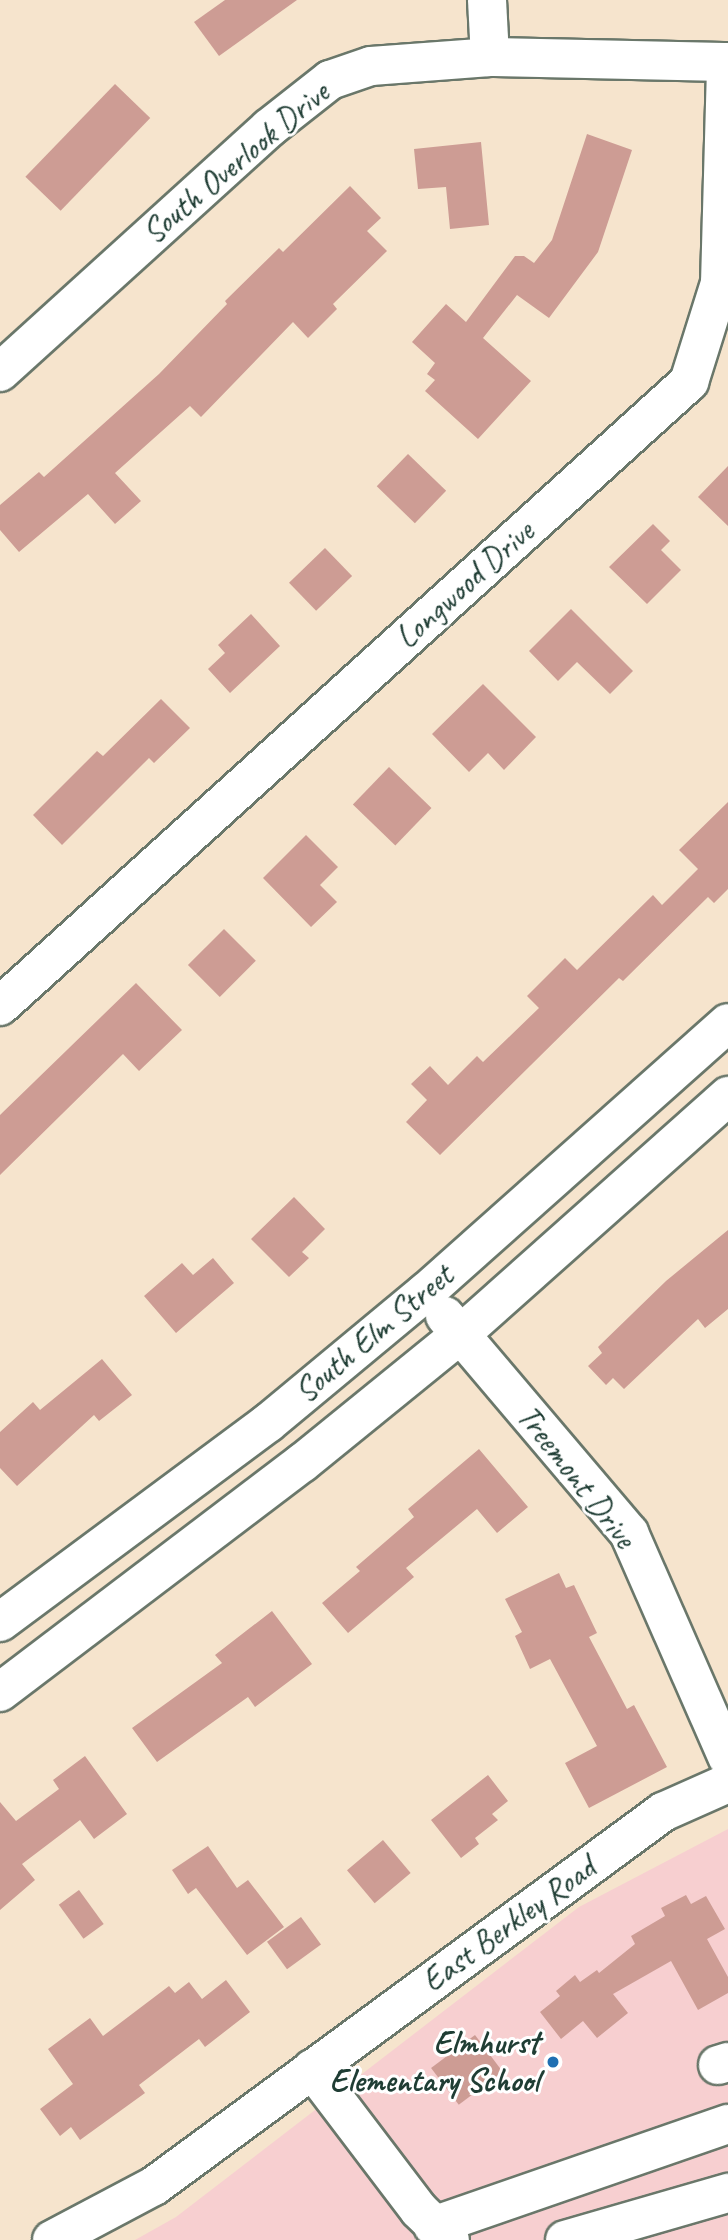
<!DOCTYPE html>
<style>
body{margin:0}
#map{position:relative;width:728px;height:2240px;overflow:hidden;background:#f6e4cd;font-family:Caveat,sans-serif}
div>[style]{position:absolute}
.built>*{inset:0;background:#f7cfd0}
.building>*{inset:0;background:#cd9c94;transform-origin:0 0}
.roads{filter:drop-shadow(2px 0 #6a776a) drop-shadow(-2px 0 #6a776a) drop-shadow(0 2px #6a776a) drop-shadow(0 -2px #6a776a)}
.minor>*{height:38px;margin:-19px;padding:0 19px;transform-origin:19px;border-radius:19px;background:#fff}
.dots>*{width:19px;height:19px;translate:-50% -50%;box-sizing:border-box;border:4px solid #fff;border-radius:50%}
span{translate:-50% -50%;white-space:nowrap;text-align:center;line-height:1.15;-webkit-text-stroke:6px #fff;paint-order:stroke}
.street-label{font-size:33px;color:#1f3d34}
.poi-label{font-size:33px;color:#1f3d34;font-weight:700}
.right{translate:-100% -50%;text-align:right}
</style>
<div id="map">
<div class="built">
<div style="clip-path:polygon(728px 1829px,728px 2240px,135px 2240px,176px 2217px,579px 1907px)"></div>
</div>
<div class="building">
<div style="clip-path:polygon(225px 0,297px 0,219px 56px,194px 22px)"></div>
<div style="left:115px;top:84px;width:49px;height:129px;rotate:44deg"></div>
<div style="clip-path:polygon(587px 134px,632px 150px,598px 252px,549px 318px,517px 295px,483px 338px,531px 381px,478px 439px,425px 391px,435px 380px,427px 374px,435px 363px,412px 342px,446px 304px,466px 322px,515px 256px,524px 256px,534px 263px,552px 240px)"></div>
<div style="clip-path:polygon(481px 142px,489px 225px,450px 229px,446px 187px,418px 189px,414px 149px)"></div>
<div style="clip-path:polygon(350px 186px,381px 218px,367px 231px,387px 251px,333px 304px,337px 309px,308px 338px,293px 322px,201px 417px,190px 406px,115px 473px,141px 501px,115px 524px,88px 494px,19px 552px,0 530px,0 505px,39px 472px,44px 477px,159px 374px,227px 304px,225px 301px,279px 248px,283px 252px)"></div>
<div style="left:408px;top:454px;width:53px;height:45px;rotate:44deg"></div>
<div style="clip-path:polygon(728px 466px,728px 526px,698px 497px)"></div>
<div style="clip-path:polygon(653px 524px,670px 541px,661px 550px,681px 570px,647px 604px,609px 567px)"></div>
<div style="left:325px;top:548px;width:39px;height:50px;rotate:46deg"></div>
<div style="clip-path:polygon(571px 609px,633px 671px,610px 694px,577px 662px,558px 681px,529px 651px)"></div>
<div style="clip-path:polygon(251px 614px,280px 646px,230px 693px,208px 669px,225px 653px,218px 645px)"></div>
<div style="clip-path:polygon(483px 684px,536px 737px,504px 770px,488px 753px,469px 772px,432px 734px)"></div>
<div style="clip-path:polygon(161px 699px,190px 728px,154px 763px,149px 758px,62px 845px,33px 815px,97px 751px,103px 756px)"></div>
<div style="left:389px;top:767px;width:59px;height:52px;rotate:44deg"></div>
<div style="clip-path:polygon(728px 802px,728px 889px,714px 903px,708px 897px,623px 981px,619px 978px,440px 1155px,406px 1122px,427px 1100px,411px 1084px,430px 1066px,448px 1085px,477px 1056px,483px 1062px,539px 1008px,527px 996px,565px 958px,577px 970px,653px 895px,662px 905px,698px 869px,679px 850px)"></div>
<div style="clip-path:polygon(306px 835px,338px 867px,320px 885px,337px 902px,311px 927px,263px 878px)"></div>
<div style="left:224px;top:929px;width:45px;height:51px;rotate:45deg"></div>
<div style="clip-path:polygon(136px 983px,182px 1030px,139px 1071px,123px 1054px,0 1175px,0 1115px)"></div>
<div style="clip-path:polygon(294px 1197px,325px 1229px,302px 1252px,309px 1258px,289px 1277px,251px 1239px)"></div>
<div style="clip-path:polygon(728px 1230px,728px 1309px,705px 1328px,698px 1319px,624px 1389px,613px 1378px,606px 1385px,588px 1366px,602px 1353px,598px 1347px,666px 1281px)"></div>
<div style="clip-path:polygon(213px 1258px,234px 1283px,176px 1333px,144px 1296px,182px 1263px,193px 1275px)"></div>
<div style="clip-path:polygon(102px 1359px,132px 1395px,99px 1421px,94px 1415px,17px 1486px,0 1468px,0 1432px,33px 1402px,40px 1410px)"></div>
<div style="clip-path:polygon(479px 1449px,528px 1507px,497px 1533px,477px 1509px,406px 1568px,414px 1577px,348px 1633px,322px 1603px,360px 1571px,356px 1567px,414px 1517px,408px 1509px)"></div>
<div style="clip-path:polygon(559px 1573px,566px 1588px,574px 1585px,597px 1633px,589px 1637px,627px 1709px,634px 1705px,667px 1767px,589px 1808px,565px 1763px,597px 1746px,550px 1659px,530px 1669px,515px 1636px,522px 1632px,505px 1599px)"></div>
<div style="clip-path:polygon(272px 1611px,312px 1664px,255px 1707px,248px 1697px,157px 1762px,132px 1728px,222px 1663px,215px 1655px)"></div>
<div style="clip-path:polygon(85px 1756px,127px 1814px,94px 1839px,80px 1820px,22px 1864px,35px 1880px,0 1910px,0 1802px,16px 1821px,59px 1789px,53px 1780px)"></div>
<div style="clip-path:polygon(488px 1775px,508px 1801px,492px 1814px,498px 1820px,475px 1838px,479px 1844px,461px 1858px,431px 1820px)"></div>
<div style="left:383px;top:1840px;width:43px;height:47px;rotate:50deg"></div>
<div style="clip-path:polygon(208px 1846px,237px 1888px,248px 1880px,284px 1927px,247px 1955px,196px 1888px,188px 1894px,172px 1870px)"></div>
<div style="left:79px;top:1890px;width:42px;height:25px;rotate:54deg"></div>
<div style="clip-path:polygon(686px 1895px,691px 1904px,706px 1896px,725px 1929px,707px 1939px,728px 1977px,728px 1993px,698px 2010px,671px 1961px,613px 1994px,628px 2013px,597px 2038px,583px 2021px,561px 2039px,540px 2012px,560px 1996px,556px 1991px,575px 1975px,580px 1982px,597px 1970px,599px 1973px,635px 1944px,631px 1936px,665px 1916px,661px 1908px)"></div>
<div style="left:301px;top:1917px;width:34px;height:42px;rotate:54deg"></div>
<div style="clip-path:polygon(226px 1980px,250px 2012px,205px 2047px,199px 2039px,139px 2085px,145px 2093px,80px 2140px,71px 2127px,60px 2136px,40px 2109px,73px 2084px,48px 2049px,90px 2018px,103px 2036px,169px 1986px,175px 1993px,189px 1982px,202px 1999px)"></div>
<div style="left:475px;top:2035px;width:46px;height:55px;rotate:53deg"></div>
</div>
<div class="roads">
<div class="minor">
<div style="left:487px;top:0;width:57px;rotate:87deg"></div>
<div style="left:0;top:372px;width:363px;rotate:-42.2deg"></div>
<div style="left:269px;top:128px;width:78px;rotate:-38.2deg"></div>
<div style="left:330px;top:80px;width:43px;rotate:-18.9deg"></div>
<div style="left:371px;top:66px;width:119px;rotate:-4.3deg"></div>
<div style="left:490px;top:57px;width:238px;rotate:1.2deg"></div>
<div style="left:0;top:1006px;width:930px;rotate:-42.17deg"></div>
<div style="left:689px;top:382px;width:104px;rotate:-72.6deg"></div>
<div style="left:720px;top:283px;width:221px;rotate:-88.4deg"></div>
<div style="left:445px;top:1316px;width:285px;rotate:49.7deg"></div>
<div style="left:629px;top:1533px;width:246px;rotate:66.3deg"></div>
<div style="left:0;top:1622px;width:334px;rotate:-36.6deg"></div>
<div style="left:268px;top:1423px;width:205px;rotate:-39.7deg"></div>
<div style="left:426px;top:1292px;width:404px;rotate:-41.7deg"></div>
<div style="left:0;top:1692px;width:379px;rotate:-37.2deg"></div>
<div style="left:302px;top:1463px;width:205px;rotate:-39.1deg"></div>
<div style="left:461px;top:1334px;width:358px;rotate:-41.7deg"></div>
<div style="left:718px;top:2065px;width:10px;rotate:-17deg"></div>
<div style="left:312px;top:2069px;width:177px;rotate:52.8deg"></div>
<div style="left:419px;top:2210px;width:43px;rotate:44.1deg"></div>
<div style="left:433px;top:2226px;width:312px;rotate:-19.1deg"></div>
<div style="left:52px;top:2240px;width:115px;rotate:-27.9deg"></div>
<div style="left:154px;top:2186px;width:632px;rotate:-36.31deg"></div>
<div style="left:663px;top:1812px;width:71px;rotate:-24deg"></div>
<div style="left:565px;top:2240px;width:170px;rotate:-16.1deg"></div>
</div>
</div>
<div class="dots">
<div style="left:553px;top:2062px;background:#1f6fb2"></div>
</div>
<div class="street-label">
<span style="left:236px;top:163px;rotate:-40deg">South Overlook Drive</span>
<span style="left:465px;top:585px;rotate:-42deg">Longwood Drive</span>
<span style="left:374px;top:1334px;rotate:-40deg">South Elm Street</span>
<span style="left:576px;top:1477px;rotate:52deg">Treemont Drive</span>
<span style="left:509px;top:1925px;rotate:-36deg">East Berkley Road</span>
</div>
<div class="poi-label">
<span class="right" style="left:539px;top:2062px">Elmhurst<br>Elementary School</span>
</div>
</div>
